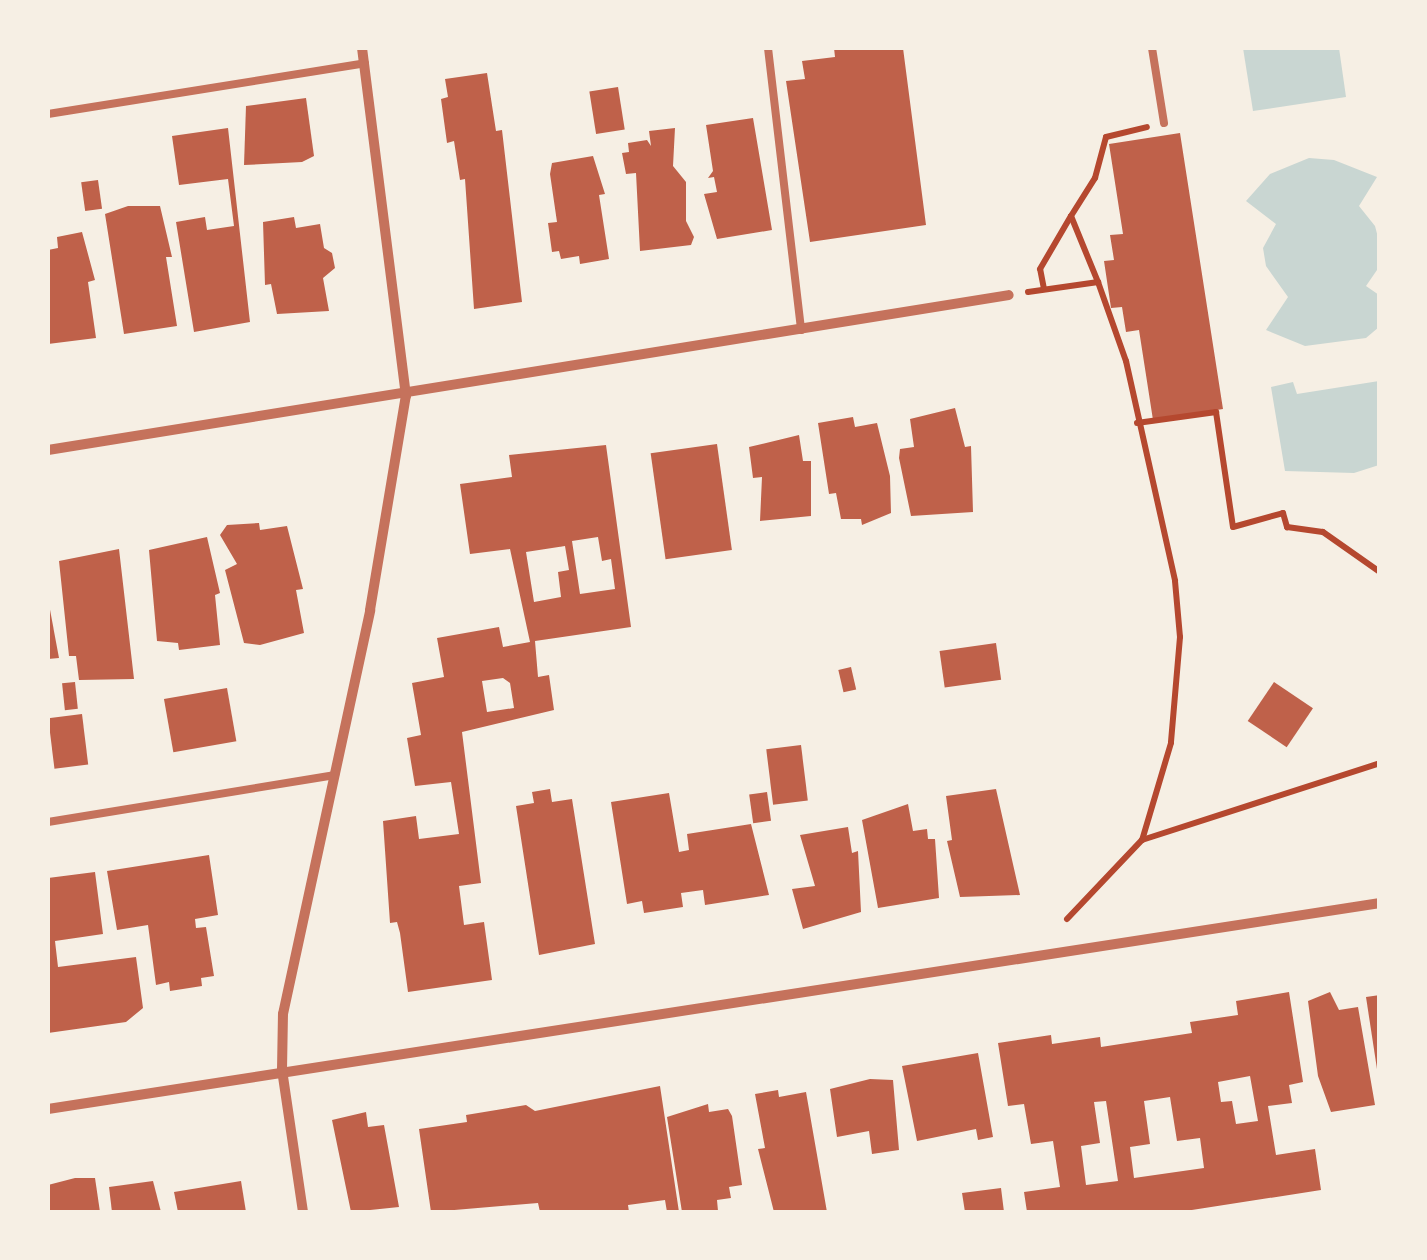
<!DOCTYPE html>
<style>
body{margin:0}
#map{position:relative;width:1427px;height:1260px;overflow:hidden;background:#f6efe4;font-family:Arial,sans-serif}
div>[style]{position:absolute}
.water>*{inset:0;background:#c9d6d2}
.building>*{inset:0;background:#bf614a;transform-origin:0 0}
.path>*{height:6px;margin:-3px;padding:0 3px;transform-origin:3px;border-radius:3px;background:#b5482f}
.service>*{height:8px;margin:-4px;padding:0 4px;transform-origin:4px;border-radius:4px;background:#c5725c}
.minor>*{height:10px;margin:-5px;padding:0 5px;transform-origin:5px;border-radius:5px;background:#c5725c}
span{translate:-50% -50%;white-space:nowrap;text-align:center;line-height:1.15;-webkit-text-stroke:9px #f6efe4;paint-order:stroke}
.frame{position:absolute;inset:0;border:50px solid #f6efe4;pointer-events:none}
</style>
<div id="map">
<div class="water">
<div style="clip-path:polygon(1243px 48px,1339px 48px,1346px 97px,1253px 111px)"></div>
<div style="clip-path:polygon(1309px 158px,1334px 160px,1377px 177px,1359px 206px,1375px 226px,1380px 245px,1377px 270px,1366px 286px,1379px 295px,1379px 327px,1366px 338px,1305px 346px,1266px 330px,1288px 297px,1266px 266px,1263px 248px,1276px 224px,1246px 201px,1270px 174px)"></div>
<div style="clip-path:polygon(1379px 381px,1379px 465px,1354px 473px,1285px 471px,1271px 387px,1293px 382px,1297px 394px)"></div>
</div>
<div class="building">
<div style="clip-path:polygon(834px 48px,903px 48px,926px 225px,810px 242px,786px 81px,805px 79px,802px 61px,835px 57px)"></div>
<div style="clip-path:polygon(487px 73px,496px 131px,502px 130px,522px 302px,474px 309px,465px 179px,460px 180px,454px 141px,447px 143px,441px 99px,448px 97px,445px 79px)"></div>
<div style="left:618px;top:87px;width:43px;height:29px;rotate:81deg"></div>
<div style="clip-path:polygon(306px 98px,314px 156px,302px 162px,244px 165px,246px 106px)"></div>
<div style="clip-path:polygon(753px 118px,772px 230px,717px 239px,704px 194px,717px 192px,714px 177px,708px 178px,713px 171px,706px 125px)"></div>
<div style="clip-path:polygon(228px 128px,250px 322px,194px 332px,176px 222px,205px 217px,207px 230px,234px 226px,228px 179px,179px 185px,172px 136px)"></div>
<div style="clip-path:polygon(675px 128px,673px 166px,686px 182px,686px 221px,694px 237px,691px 245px,640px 251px,636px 173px,626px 174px,622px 153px,629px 152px,628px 143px,647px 140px,651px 146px,649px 131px)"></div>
<div style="clip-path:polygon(1180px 133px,1223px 409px,1153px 420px,1139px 330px,1126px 332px,1122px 307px,1111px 308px,1104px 261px,1114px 260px,1110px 235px,1123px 234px,1109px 144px)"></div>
<div style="clip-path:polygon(593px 156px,605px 194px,599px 195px,609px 259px,580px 264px,579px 256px,561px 259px,559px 251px,552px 252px,548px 223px,557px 222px,550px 174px,552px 163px)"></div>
<div style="left:98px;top:180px;width:29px;height:17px;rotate:82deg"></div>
<div style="clip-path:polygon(128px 206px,160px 206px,172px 257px,166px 257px,177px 326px,124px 334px,105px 214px)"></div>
<div style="clip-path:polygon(294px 217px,296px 228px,320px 224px,324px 248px,332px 253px,335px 268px,323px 278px,329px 311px,277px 314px,271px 284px,265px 285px,263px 222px)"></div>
<div style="clip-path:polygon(82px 232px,95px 280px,88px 282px,96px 338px,48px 344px,48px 250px,58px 248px,57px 237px)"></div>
<div style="clip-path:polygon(955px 408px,965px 447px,971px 446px,973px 512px,911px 516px,899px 458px,900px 449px,914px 447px,910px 419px)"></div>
<div style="clip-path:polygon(853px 417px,855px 427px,877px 423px,890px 476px,891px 513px,862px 525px,861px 519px,841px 519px,836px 493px,829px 494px,818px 423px)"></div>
<div style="clip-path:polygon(799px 435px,803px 461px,811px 461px,811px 516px,760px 521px,762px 477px,753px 478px,749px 447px)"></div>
<div style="left:717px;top:444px;width:107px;height:67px;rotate:82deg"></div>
<div style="clip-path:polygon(evenodd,606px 445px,631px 627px,535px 641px,538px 677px,549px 675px,554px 710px,462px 732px,481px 883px,459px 886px,464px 925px,484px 922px,492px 980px,408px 992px,400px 933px,397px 922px,390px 923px,383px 821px,416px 816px,419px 839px,459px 834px,451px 782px,415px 786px,407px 738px,421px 735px,412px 683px,444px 677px,437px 638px,499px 627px,503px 647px,530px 642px,510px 549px,470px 554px,460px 484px,512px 477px,509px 455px,606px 445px,598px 537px,602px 561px,611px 559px,615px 589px,580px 594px,572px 541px,598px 537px,606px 445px,565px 546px,569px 570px,558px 572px,561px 597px,534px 602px,526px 552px,565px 546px,606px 445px,503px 678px,510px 683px,514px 708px,487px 712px,482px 681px,503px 678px)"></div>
<div style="clip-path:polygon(259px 523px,260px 530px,287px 526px,303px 589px,296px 590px,304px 633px,260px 645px,244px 643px,225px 570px,237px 564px,220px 535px,227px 525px)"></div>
<div style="clip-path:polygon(207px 537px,220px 593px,215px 595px,220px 645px,179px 650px,178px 643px,157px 641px,149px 550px)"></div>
<div style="clip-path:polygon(119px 549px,134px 679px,79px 680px,76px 656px,69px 656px,59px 561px)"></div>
<div style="clip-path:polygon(48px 599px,59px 658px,48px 659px)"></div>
<div style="left:996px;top:643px;width:37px;height:57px;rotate:82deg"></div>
<div style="left:851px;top:667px;width:23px;height:13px;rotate:77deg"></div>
<div style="left:75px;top:682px;width:27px;height:13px;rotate:84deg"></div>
<div style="left:1274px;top:682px;width:47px;height:47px;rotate:34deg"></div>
<div style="left:227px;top:688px;width:54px;height:64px;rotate:80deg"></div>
<div style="left:82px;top:714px;width:51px;height:34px;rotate:83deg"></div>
<div style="left:801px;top:745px;width:56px;height:35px;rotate:83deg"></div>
<div style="clip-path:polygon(550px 789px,552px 802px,572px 799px,595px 944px,539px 955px,516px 806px,534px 803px,532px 792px)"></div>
<div style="clip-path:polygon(996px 789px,1020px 895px,960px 897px,947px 841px,952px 840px,946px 796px)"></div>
<div style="left:767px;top:792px;width:29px;height:18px;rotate:82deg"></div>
<div style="clip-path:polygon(669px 793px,679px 852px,689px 850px,687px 834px,751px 824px,769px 895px,705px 905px,703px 890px,681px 893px,683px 907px,644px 913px,642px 901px,627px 904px,611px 802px)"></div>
<div style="clip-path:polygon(908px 804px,913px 831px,927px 829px,928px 839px,935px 839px,939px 898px,878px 908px,862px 820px)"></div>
<div style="clip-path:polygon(848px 827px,852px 853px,858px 851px,861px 912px,803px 929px,792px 889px,815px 886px,800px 835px)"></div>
<div style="clip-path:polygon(209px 855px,218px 915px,195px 919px,196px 928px,206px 927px,214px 976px,201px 978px,202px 986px,170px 991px,169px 982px,156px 985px,148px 925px,117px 930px,107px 871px)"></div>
<div style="clip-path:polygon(95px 872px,103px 934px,55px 941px,58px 967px,136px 957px,143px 1008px,126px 1022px,48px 1033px,48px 878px)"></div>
<div style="clip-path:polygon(evenodd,1289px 992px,1303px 1082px,1289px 1085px,1292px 1103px,1268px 1106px,1276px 1155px,1315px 1149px,1321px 1190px,1179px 1212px,1027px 1212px,1024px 1192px,1060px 1187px,1053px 1141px,1031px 1144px,1024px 1104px,1008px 1106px,998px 1043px,1051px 1035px,1052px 1044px,1100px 1037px,1101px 1047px,1192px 1033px,1190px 1022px,1238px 1015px,1236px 1001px,1289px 992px,1250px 1076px,1258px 1121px,1236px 1124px,1232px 1101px,1221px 1102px,1218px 1082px,1250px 1076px,1289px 992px,1170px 1097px,1177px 1141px,1200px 1138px,1204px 1168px,1134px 1178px,1130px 1147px,1150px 1144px,1144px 1101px,1170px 1097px,1289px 992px,1106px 1101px,1118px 1181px,1086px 1185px,1081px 1146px,1100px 1143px,1094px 1102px,1106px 1101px)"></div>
<div style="clip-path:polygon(1330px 992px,1339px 1010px,1358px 1007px,1375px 1105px,1331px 1112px,1318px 1076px,1308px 1001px)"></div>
<div style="clip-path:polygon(1380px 995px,1380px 1069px,1377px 1069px,1366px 997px)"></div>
<div style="clip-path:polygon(978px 1053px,993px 1137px,978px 1140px,976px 1129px,917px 1141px,902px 1066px)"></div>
<div style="clip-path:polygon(870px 1079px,893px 1080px,899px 1150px,872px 1154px,869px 1131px,837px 1137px,830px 1089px)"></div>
<div style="clip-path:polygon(660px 1086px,679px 1212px,667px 1212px,665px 1200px,628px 1205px,629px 1212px,540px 1212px,538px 1203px,431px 1212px,419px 1129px,467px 1122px,466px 1115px,526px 1105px,535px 1111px)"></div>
<div style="clip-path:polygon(778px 1090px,779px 1097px,806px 1092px,827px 1212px,774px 1212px,758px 1149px,765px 1148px,755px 1094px)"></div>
<div style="clip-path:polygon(708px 1104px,709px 1112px,728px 1109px,732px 1116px,742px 1185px,729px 1187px,731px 1198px,717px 1200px,718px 1211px,682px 1212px,667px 1117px)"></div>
<div style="clip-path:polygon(366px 1112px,368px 1127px,384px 1125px,399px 1207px,351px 1212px,332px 1120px)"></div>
<div style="clip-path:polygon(75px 1178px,95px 1178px,100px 1212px,48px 1212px,48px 1185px)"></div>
<div style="clip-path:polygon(153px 1181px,161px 1212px,112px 1212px,109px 1187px)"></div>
<div style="clip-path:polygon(241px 1181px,246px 1212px,178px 1212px,174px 1192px)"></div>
<div style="clip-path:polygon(1001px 1188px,1004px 1212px,965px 1212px,962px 1193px)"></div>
</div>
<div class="path">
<div style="left:1071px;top:216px;width:45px;rotate:-57.7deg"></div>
<div style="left:1095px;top:178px;width:42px;rotate:-75deg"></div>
<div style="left:1106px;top:137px;width:42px;rotate:-13.7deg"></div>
<div style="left:1044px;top:289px;width:20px;rotate:-101deg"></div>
<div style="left:1040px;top:269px;width:61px;rotate:-59.7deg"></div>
<div style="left:1071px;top:216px;width:71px;rotate:67.8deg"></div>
<div style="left:1028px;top:292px;width:71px;rotate:-8.1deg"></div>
<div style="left:1098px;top:282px;width:84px;rotate:70.5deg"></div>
<div style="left:1126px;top:361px;width:225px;rotate:77.4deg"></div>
<div style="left:1175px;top:581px;width:56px;rotate:84.9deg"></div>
<div style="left:1180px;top:637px;width:106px;rotate:94.9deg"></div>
<div style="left:1171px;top:743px;width:101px;rotate:106.6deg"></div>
<div style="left:1137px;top:423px;width:80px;rotate:-7.9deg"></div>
<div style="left:1216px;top:412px;width:116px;rotate:81.6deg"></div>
<div style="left:1233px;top:527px;width:52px;rotate:-15.6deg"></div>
<div style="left:1283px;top:513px;width:15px;rotate:74deg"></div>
<div style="left:1287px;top:527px;width:36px;rotate:8deg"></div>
<div style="left:1323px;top:532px;width:70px;rotate:35.1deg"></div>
<div style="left:1067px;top:919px;width:109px;rotate:-46.5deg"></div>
<div style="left:1142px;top:840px;width:250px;rotate:-17.9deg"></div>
</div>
<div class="service">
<div style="left:768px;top:48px;width:284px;rotate:83.3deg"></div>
<div style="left:1152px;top:48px;width:76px;rotate:80.9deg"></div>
<div style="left:48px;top:114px;width:321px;rotate:-9.1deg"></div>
<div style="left:48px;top:822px;width:291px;rotate:-9.3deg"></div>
</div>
<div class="minor">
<div style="left:48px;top:450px;width:973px;rotate:-9.16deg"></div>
<div style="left:48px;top:1109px;width:1348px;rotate:-8.79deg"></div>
<div style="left:303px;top:1212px;width:144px;rotate:-98.4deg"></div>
<div style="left:282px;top:1070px;width:56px;rotate:-89deg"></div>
<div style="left:283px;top:1014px;width:413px;rotate:-77.8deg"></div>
<div style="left:370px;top:610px;width:217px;rotate:-80.5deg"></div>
<div style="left:406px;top:396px;width:351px;rotate:-97.2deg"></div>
</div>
<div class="frame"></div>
</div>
